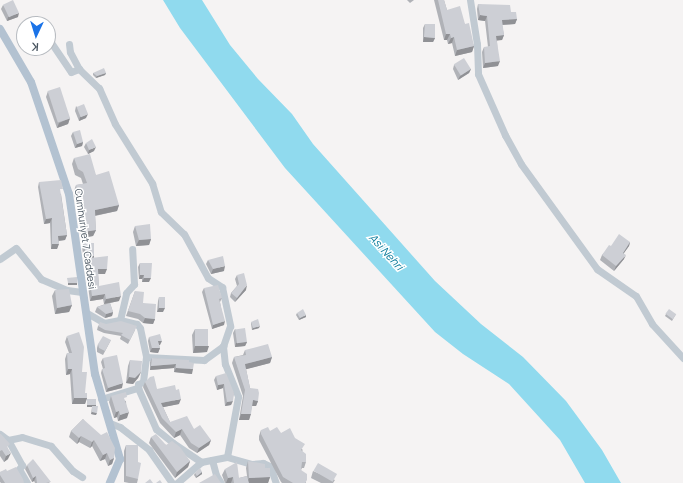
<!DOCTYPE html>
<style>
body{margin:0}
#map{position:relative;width:683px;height:483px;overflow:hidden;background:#f5f3f3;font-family:Manrope,sans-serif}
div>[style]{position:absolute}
.water>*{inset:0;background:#90daee}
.minor>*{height:7px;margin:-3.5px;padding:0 3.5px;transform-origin:3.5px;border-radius:3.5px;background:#c1cad2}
.major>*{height:8px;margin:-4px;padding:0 4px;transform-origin:4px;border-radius:4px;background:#b3c2d1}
.wall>*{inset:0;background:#b0b2b7}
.shaded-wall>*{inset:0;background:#909195;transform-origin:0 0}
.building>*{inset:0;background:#cdcfd5;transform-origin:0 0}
span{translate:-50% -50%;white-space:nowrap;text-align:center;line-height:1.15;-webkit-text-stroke:3px #fff;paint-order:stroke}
.street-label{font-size:10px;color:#4a5661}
.water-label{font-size:11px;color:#0c7c9b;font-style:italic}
.north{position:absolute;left:16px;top:16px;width:40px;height:40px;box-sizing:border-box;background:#fff;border:1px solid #b7bbc0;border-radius:50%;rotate:184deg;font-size:11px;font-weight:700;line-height:16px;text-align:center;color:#4a5661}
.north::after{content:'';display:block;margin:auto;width:14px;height:18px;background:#1a73e8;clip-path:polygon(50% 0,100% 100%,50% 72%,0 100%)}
</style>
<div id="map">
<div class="water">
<div style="clip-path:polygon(163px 0,202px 0,230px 45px,258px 79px,292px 114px,313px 144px,435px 281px,481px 324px,523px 357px,566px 401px,602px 450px,621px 483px,585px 483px,560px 440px,509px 384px,463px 354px,435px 332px,285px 168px,180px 28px)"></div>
</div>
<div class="minor">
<div style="left:470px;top:0;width:45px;rotate:81deg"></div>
<div style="left:477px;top:44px;width:30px;rotate:88deg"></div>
<div style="left:478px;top:74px;width:67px;rotate:66.1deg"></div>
<div style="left:505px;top:135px;width:33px;rotate:61deg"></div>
<div style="left:521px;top:164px;width:130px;rotate:54.1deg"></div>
<div style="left:597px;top:269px;width:47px;rotate:34.7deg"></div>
<div style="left:636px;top:296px;width:32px;rotate:60deg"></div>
<div style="left:652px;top:324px;width:46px;rotate:47.6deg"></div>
<div style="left:48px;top:38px;width:41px;rotate:55.9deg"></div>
<div style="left:71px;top:72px;width:9px;rotate:-21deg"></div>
<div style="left:69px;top:44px;width:8px;rotate:83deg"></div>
<div style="left:70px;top:52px;width:19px;rotate:62deg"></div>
<div style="left:79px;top:69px;width:28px;rotate:44deg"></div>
<div style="left:99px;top:88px;width:39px;rotate:66deg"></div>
<div style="left:115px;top:124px;width:70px;rotate:57.9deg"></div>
<div style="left:152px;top:183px;width:30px;rotate:73deg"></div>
<div style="left:161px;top:212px;width:32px;rotate:44deg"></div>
<div style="left:184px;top:234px;width:50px;rotate:61.4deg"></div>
<div style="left:208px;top:278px;width:17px;rotate:33deg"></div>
<div style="left:222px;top:287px;width:40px;rotate:78deg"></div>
<div style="left:230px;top:326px;width:21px;rotate:109deg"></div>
<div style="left:223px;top:346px;width:18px;rotate:84deg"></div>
<div style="left:225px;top:364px;width:35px;rotate:68deg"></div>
<div style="left:238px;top:397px;width:61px;rotate:100.4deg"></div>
<div style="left:0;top:259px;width:19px;rotate:-35deg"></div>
<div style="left:16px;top:248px;width:40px;rotate:51deg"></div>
<div style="left:41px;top:279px;width:28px;rotate:23deg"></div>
<div style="left:67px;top:290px;width:15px;rotate:8deg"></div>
<div style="left:87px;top:313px;width:20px;rotate:30deg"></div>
<div style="left:104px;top:323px;width:16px;rotate:-11deg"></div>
<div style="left:120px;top:320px;width:28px;rotate:-77deg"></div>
<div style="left:126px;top:293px;width:12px;rotate:-48deg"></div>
<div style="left:134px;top:284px;width:35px;rotate:-93deg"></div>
<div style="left:120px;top:320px;width:17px;rotate:13deg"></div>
<div style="left:137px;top:324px;width:5px;rotate:53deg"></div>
<div style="left:140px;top:328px;width:30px;rotate:78deg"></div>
<div style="left:146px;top:357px;width:25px;rotate:97deg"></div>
<div style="left:143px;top:382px;width:5px;rotate:158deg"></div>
<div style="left:138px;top:384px;width:4px;rotate:90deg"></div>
<div style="left:146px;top:357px;width:58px;rotate:3deg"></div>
<div style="left:204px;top:360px;width:24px;rotate:-36deg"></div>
<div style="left:101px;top:399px;width:39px;rotate:-17deg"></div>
<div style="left:138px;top:388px;width:45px;rotate:66.3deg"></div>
<div style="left:156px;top:429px;width:22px;rotate:39deg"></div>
<div style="left:173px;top:443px;width:34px;rotate:34deg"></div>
<div style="left:201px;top:462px;width:26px;rotate:-11deg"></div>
<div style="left:227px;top:457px;width:26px;rotate:16deg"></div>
<div style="left:252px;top:464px;width:11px;rotate:-5deg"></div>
<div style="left:263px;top:463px;width:8px;rotate:23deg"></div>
<div style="left:270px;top:466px;width:18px;rotate:71deg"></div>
<div style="left:110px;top:423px;width:11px;rotate:22deg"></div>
<div style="left:120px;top:427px;width:37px;rotate:38deg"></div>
<div style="left:149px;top:450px;width:40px;rotate:55.1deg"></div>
<div style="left:0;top:434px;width:10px;rotate:37deg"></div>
<div style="left:8px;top:440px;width:14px;rotate:-12deg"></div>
<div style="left:22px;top:437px;width:30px;rotate:17deg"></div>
<div style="left:51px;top:446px;width:33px;rotate:49deg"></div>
<div style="left:73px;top:471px;width:11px;rotate:34deg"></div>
<div style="left:8px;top:440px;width:29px;rotate:61deg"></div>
<div style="left:22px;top:465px;width:5px;rotate:127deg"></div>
<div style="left:19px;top:469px;width:16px;rotate:60deg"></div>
<div style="left:212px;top:460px;width:16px;rotate:75deg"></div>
<div style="left:216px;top:475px;width:9px;rotate:58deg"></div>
<div style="left:177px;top:483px;width:32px;rotate:-41deg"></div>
</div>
<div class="major">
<div style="left:0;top:29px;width:61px;rotate:59.7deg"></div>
<div style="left:31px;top:82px;width:118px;rotate:71.3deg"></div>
<div style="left:69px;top:194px;width:182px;rotate:81.8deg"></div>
<div style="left:95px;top:374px;width:89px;rotate:73.6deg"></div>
<div style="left:120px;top:459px;width:26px;rotate:113deg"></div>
</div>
<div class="wall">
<div style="clip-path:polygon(407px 0,414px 0,410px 3px)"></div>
<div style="clip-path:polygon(434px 0,444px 0,447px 10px,465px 24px,474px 46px,472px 52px,455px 56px,452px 43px,448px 44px,447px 40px,444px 40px)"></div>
<div style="clip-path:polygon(478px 4px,511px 12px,517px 19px,515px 24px,502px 25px,504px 35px,502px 40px,497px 40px,498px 66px,483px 68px,482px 52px,484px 47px,488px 47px,485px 21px,478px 20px,477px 9px)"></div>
<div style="clip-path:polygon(3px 5px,18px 17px,7px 21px,1px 9px)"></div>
<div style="clip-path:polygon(425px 24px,435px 38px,433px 42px,423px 42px,423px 28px)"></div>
<div style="clip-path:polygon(454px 65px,471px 69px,469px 73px,458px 80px,453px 69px)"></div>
<div style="clip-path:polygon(93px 73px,106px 73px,105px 75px,96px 78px,93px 75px)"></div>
<div style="clip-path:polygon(48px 91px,70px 118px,68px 124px,57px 128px,46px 97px)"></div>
<div style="clip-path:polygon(76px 106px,86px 118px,79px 121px,75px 111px)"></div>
<div style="clip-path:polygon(73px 132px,83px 142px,82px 146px,75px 148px,71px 136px)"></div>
<div style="clip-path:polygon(86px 143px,94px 151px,88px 154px,84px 147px)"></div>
<div style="clip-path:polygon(74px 158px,96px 175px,119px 205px,117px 211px,95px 216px,96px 230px,93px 236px,81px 238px,74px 191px,76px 185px,83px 184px,81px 178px,75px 175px,72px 164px)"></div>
<div style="clip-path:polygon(39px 182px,61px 194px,67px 235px,65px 240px,59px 241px,57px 249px,51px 249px,50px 223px,44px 224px,38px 187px)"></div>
<div style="clip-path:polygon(135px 226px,151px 239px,149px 245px,136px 246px,133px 232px)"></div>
<div style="clip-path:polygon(630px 242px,629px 246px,624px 253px,624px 259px,614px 271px,600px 260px,602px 255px,611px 246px)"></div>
<div style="clip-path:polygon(84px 243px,94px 256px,94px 258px,105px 274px,98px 274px,99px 286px,119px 301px,110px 303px,113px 312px,112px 316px,105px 318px,95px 312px,97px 307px,108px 303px,104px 304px,103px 299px,90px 301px,87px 278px,90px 272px,89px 263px,90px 260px,84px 260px,82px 247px)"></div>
<div style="clip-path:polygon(208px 260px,224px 271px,211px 274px,206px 264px)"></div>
<div style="clip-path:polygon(140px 263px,149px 282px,142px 282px,142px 279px,139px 279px,138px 267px)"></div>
<div style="clip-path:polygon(237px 275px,246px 290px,235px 302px,230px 297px,231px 293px,237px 286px,235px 279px)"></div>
<div style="clip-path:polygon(204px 288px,222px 298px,220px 302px,224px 325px,212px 329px,202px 292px)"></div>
<div style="clip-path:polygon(55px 290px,72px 305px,69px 312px,55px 314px,52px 296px)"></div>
<div style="clip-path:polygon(135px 291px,143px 303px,155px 319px,153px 324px,143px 323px,138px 319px,126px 316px)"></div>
<div style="clip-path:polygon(159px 297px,163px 312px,157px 312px,158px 301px)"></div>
<div style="clip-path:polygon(297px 313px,306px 317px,299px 320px,296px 315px)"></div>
<div style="clip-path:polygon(666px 314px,676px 314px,672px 321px,665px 316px)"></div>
<div style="clip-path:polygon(251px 322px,259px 328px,252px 330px,251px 324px)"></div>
<div style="clip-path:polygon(106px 324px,135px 330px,128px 344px,120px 339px,121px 336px,104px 333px,97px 330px,98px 326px)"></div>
<div style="clip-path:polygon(195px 329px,207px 352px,193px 353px,192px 335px)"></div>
<div style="clip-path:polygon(235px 329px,247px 342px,245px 346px,235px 347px,233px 333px)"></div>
<div style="clip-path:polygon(67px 336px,82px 372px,85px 393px,87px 398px,85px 404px,72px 404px,70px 374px,66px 375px,65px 359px,67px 353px,69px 353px,65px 342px)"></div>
<div style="clip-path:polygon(149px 337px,160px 345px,159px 345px,160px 348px,158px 353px,150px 352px,148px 341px)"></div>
<div style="clip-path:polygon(111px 340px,103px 355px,97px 352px,97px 348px,98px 344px)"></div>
<div style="clip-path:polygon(245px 350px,272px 357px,270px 363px,246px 369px,250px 388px,258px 401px,256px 406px,252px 406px,249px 420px,239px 420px,243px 396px,232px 363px,234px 357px,243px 355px)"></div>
<div style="clip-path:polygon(103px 358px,122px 388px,106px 392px,101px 373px,102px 369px,103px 369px,101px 362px)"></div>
<div style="clip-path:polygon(152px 358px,189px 362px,192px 374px,174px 372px,174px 368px,150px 370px,150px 362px)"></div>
<div style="clip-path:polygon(130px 360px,141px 372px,138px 378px,133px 384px,126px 383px,128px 366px)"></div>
<div style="clip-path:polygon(216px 376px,234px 393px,231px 405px,225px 406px,223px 388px,217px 390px,214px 380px)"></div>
<div style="clip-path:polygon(145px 382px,157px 389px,179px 404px,163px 407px,170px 422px,194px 429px,211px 440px,209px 445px,197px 453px,189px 448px,180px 435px,174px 438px,160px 423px,143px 387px)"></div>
<div style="clip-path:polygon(111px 396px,126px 401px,127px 418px,118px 421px,117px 417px,114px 418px,109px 402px)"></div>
<div style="clip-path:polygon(87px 399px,95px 406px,96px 415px,91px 414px,92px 407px,87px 407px)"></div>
<div style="clip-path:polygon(83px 419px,114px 458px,112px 464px,108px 466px,105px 459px,100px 461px,92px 446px,90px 448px,79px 442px,77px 444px,69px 437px,71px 431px)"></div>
<div style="clip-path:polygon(261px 430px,270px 431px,281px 433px,303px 450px,302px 451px,306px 462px,304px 468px,302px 468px,301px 470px,306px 483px,282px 483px,281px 482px,259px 440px,259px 436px)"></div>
<div style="clip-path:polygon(0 433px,8px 449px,8px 459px,4px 462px,0 456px)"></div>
<div style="clip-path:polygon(151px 437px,166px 445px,190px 461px,188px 467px,175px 478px,149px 443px)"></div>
<div style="clip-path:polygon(126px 445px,138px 479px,137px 483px,129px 483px,124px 482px,124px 451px)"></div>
<div style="clip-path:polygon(248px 461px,265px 468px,270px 477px,268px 483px,225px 483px,222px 475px,225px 469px,239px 478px,247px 476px,246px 468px)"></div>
<div style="clip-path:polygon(27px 465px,50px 483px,35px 483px,34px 481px,32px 482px,25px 469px)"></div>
<div style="clip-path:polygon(7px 471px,24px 483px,1px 483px,0 482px,0 472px)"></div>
<div style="clip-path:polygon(313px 471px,335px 480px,333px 483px,321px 483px,311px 478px)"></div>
<div style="clip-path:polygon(202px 472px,202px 474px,196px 478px,194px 475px,195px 473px)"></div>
</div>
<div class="shaded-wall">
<div style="clip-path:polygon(19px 13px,18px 17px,7px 21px,8px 17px)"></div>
<div style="clip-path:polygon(480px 15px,487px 16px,485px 21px,478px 20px)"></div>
<div style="clip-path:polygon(517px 19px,515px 24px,500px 25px,502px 20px)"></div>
<div style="clip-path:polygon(446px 34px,450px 34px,447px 40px,444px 40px)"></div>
<div style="clip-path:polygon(504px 35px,502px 40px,494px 41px,496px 36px)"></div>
<div style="clip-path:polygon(424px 37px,435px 38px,433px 42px,423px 42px)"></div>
<div style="clip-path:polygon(454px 37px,452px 43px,448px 44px,451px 38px)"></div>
<div style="clip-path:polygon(474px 46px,472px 52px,455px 56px,457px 50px)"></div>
<div style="clip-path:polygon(500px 61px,498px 66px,483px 68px,485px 63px)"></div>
<div style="clip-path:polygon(471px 69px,469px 73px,458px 80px,460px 76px)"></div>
<div style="clip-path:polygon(106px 73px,105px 75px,96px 78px,97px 76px)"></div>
<div style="clip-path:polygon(88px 114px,86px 118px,79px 121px,80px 117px)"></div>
<div style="clip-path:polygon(70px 118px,68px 124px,57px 128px,59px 123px)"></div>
<div style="clip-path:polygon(83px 142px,82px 146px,75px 148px,77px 144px)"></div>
<div style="clip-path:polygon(96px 147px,94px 151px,88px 154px,89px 150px)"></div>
<div style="clip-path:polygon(119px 205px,117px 211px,93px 216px,95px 210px)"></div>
<div style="clip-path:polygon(52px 218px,50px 223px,44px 224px,46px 219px)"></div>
<div style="clip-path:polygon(96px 230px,93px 236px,81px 238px,83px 232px)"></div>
<div style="clip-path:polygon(67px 235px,65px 240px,56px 241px,58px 236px)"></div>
<div style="clip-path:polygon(151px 239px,149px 245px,136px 246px,139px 240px)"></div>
<div style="clip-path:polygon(630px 242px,629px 246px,621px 257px,623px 253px)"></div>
<div style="clip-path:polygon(52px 244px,59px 244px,57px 249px,51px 249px)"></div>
<div style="clip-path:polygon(626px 255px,624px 259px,614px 271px,616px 266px)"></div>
<div style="clip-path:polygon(86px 256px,94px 256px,93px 260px,91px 258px,90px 260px,84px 260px)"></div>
<div style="clip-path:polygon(225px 266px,224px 271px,211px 274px,213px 269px)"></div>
<div style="clip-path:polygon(98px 269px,107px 269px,105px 274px,96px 274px)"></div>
<div style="clip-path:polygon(140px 275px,144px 275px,142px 279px,139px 279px)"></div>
<div style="clip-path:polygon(144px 278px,151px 278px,149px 282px,142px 282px)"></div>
<div style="left:68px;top:283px;width:9px;height:2px"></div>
<div style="clip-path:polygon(247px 285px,246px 290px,235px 302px,237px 298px)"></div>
<div style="clip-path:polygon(105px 294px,103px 299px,90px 301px,92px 296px)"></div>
<div style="clip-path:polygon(121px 296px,119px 301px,104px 304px,106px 299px)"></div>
<div style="clip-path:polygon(72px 305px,69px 312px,55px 314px,57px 308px)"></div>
<div style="clip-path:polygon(159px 308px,165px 308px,163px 312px,157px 312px)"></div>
<div style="clip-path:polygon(113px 312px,112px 316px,105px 318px,106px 314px)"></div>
<div style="clip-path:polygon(306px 315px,306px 317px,299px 320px,300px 318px)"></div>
<div style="clip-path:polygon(145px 318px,155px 319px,153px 324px,143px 323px)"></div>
<div style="clip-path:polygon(225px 321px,224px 325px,212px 329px,213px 325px)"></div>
<div style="clip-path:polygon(260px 326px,259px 328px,252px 330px,253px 328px)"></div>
<div style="clip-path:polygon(158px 341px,162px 341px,160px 345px,157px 346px)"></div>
<div style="clip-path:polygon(247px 342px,245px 346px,235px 347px,236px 343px)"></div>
<div style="clip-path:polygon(195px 346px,209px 346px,207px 352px,193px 353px)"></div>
<div style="clip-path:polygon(152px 348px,160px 348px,158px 353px,150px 352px)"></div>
<div style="clip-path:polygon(272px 357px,270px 363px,243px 370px,245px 364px)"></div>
<div style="clip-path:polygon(176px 364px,174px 368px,150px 370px,151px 366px)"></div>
<div style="clip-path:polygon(176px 368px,193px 369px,192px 374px,174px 372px)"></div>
<div style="clip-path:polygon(68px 369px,72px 369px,70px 374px,66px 375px)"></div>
<div style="clip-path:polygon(141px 372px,138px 378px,133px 384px,126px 383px,129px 377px)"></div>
<div style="clip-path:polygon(123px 383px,122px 388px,106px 392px,108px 388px)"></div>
<div style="clip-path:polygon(224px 384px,223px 388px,217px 390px,218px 385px)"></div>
<div style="clip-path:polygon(74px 398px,87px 398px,85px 404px,72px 404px)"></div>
<div style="clip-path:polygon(181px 399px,179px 404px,159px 408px,161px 403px)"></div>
<div style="clip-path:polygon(253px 400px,258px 401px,256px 406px,251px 406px)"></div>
<div style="clip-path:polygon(233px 401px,231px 405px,225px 406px,227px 402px)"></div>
<div style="left:87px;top:405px;width:9px;height:2px"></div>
<div style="clip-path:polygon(119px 411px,117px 417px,114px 418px,116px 412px)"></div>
<div style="clip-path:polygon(92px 412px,97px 413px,96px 415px,91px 414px)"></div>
<div style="clip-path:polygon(129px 412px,127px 418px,118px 421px,120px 415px)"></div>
<div style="clip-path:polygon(241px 414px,251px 414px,249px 420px,239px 420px)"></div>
<div style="clip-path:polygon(182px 429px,180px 435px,174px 438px,176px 432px)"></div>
<div style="clip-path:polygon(81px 436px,79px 442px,77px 444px,79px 438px)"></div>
<div style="clip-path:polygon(94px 440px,92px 446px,90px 448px,92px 442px)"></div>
<div style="clip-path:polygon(211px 440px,209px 445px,197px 453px,199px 448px)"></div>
<div style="clip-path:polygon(11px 453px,8px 459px,4px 462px,6px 456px)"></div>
<div style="clip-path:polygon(107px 453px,105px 459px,100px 461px,103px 455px)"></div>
<div style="clip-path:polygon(114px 458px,112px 464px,108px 466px,110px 460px)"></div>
<div style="clip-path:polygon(190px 461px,188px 467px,175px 478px,177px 472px)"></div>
<div style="clip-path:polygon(202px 472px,202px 474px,196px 478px,197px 476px)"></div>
<div style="clip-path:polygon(36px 476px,34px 481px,32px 482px,33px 478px)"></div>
<div style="clip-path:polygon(233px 477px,231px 483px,226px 483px,228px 478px)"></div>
<div style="clip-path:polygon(270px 477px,268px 483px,247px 483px,249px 478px)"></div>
</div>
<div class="building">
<div style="left:13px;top:0;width:14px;height:11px;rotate:65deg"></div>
<div style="clip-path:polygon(438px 0,444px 0,447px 10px,460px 6px,465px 24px,469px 23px,474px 46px,457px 50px,454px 37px,451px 38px,450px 34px,446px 34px)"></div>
<div style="clip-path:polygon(478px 4px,510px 5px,511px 12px,516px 12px,517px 19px,502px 20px,504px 35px,496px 36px,500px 61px,485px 63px,484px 47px,490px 46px,487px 16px,480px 15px)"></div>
<div style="clip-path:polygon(425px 24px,435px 24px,435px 38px,424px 37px)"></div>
<div style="left:464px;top:58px;width:13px;height:12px;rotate:58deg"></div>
<div style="clip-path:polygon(104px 68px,106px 73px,97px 76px,93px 73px)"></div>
<div style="left:60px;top:87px;width:33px;height:13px;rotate:72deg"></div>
<div style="left:84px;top:104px;width:11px;height:8px;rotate:68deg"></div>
<div style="clip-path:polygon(80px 130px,83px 142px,77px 144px,73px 132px)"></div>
<div style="clip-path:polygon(92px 139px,96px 147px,89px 150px,86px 143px)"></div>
<div style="clip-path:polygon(90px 154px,96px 175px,109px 171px,119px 205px,95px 210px,96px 230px,83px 232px,76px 185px,87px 183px,83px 172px,78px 169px,74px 158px)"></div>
<div style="clip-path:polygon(61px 180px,63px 189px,60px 189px,67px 235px,58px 236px,59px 244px,52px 244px,52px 218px,46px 219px,39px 182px)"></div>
<div style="clip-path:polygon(150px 224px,151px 239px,139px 240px,135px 226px)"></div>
<div style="clip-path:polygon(619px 234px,630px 242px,623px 253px,626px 255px,616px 266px,602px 255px,609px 245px,611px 246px)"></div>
<div style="clip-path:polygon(84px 243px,94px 243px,94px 256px,86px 256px)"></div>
<div style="clip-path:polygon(108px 256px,107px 269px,98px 269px,99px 286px,119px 282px,121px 296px,106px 299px,105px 294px,92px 296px,89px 274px,92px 271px,91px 258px)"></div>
<div style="clip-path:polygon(223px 256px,225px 266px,213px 269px,208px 260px)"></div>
<div style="clip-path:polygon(140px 263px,152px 263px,151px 278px,144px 278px,144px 275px,140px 275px)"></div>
<div style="clip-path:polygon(244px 273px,247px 285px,237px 298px,231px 293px,239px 284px,237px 275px)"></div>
<div style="clip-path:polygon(77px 277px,77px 283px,68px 283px,67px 278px)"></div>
<div style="clip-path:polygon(218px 285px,222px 298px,219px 299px,225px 321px,213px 325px,204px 288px)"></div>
<div style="clip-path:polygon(69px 289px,72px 305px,57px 308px,55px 290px)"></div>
<div style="clip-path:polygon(135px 291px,144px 292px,143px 303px,156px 304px,155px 319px,145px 318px,140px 314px,128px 311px)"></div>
<div style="left:159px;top:297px;width:6px;height:11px"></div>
<div style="clip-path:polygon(110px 303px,113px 312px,106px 314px,97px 307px)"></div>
<div style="clip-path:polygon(303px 309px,306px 315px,300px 318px,297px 313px)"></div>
<div style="left:669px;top:309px;width:9px;height:6px;rotate:36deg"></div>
<div style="clip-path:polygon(258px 319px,260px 326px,253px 328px,251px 322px)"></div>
<div style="clip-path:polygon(121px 321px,137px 326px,130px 340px,121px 335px,123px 333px,105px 330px,98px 326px,100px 322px,106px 324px)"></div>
<div style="left:245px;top:328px;width:14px;height:10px;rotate:82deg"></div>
<div style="left:195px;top:329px;width:13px;height:17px"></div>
<div style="clip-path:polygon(79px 332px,84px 347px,82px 372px,87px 372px,85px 393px,87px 393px,87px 398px,74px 398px,72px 369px,68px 369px,67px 353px,72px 353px,67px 336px)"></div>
<div style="clip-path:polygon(160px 334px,162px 341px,158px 341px,160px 348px,152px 348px,149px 337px)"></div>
<div style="clip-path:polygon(103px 336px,111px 340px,105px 351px,99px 348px,98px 344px)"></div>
<div style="clip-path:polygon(268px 344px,272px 357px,245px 364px,250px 388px,258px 389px,259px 393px,258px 401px,253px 400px,251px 414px,241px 414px,245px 390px,234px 357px,246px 355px,245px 350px)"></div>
<div style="clip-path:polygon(117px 355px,123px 383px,108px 388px,102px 369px,105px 368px,103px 358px)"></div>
<div style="clip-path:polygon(152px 358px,189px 360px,189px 362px,194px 363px,193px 369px,176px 368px,176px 364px,151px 366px)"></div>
<div style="clip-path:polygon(130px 360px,142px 361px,141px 372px,135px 378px,129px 377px)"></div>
<div style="clip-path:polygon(226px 373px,234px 393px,233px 401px,227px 402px,224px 384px,218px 385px,216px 376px)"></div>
<div style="clip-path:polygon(154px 376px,157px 389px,175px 385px,176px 390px,179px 389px,181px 399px,161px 403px,170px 422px,187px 416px,194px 429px,200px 425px,211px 440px,199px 448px,191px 443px,182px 429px,176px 432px,162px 418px,145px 382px,150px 377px)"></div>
<div style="clip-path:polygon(126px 392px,127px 397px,124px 398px,129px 412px,120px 415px,119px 411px,116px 412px,111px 396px)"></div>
<div style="left:87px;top:399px;width:9px;height:6px"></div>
<div style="clip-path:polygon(92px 406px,98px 406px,97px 413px,92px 412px)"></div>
<div style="clip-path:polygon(83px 419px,101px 435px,107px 432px,115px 448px,114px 458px,110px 460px,107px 453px,103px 455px,94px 440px,92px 442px,81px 436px,79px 438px,71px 431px)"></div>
<div style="clip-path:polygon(268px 427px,270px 431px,277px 427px,281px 433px,290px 428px,295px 438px,305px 444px,301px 450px,306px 454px,306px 462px,302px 462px,301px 470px,307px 474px,307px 480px,305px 483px,293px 483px,283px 477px,261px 434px,261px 430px)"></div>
<div style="clip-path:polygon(0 433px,10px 444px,7px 447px,11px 453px,6px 456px,2px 450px,0 451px)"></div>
<div style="clip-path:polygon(156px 434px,166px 445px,172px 441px,180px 447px,190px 461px,177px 472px,151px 437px)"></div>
<div style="clip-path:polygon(126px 445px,138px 445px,138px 462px,141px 463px,138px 479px,126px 476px)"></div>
<div style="clip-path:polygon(33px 459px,51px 482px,46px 483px,37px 483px,36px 476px,33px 478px,27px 465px)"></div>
<div style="clip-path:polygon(248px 461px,265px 464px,265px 468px,270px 468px,270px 477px,249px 478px)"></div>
<div style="clip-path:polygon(237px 462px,239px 478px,247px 476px,249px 483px,234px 483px,233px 477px,228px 478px,225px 469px)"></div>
<div style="left:318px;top:463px;width:22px;height:9px;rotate:30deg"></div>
<div style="clip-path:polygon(16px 467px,23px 479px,24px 483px,5px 483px,0 475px,0 472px,6px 469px,7px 471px)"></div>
<div style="clip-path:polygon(200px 468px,202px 472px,197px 476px,195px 473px)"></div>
<div style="clip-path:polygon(215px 474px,221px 483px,199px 483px)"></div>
<div style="clip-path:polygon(150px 479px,153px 483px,145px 483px)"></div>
<div style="clip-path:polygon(160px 480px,162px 483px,156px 483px)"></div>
</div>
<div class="street-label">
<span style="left:85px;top:239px;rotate:82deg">Cumhuriyet 7 Caddesi</span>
</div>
<div class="water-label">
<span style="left:386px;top:252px;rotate:48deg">Asi Nehri</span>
</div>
<div class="north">K</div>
</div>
